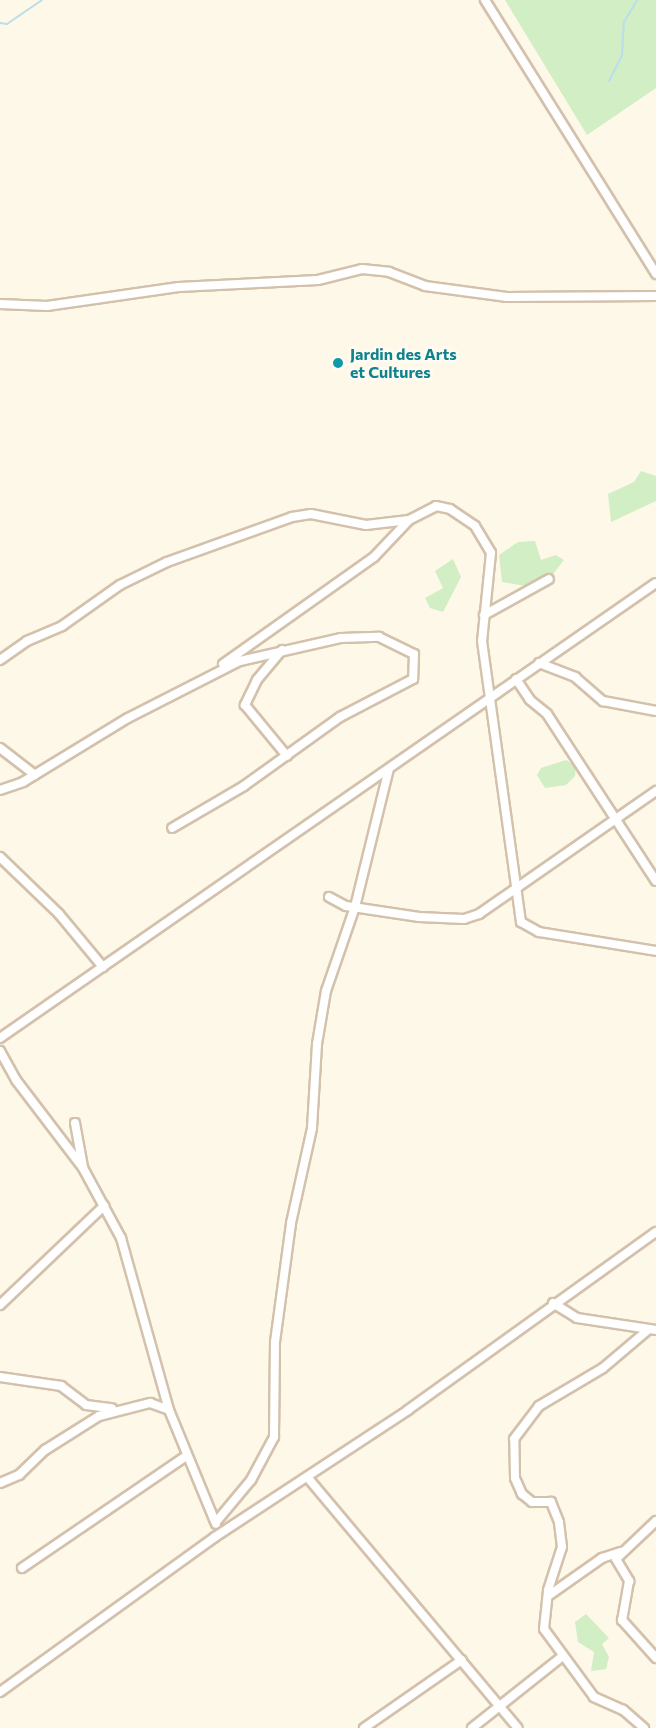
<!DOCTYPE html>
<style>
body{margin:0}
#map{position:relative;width:656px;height:1728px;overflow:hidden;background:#fef8e8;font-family:Commissioner,sans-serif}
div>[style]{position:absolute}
.green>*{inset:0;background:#d1eec4}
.stream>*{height:2px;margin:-1px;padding:0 1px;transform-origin:1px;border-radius:1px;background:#badeeb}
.roads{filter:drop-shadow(2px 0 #d3c1ac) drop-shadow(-2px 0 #d3c1ac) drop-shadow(0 2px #d3c1ac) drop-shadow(0 -2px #d3c1ac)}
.minor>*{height:8px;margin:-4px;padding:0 4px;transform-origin:4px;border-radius:4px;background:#fff}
.dots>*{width:16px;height:16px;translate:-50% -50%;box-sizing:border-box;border:3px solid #fffbf1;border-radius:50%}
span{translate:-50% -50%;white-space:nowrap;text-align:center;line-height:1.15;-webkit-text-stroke:6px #fffbf1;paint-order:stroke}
.culture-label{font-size:16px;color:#0d838f;font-weight:700}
.left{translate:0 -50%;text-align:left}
</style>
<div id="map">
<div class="green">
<div style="clip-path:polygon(505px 0,656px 0,656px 88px,587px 135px)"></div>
<div style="clip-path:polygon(641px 471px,656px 476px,656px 501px,611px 522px,608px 494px,634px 482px)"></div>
<div style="clip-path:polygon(535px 541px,541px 560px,556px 555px,564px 560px,553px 574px,526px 586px,502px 582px,499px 555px,518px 542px)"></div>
<div style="clip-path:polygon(453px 559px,461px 577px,443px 612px,430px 608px,425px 598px,443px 588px,435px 571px)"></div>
<div style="clip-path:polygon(566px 760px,576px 766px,575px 776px,566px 785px,545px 788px,537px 775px,541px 768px)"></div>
<div style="clip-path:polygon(586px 1614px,609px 1638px,602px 1644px,609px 1657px,606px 1669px,591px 1671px,594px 1652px,578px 1642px,575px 1622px)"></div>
</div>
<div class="stream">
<div style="left:0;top:23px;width:7px;rotate:8deg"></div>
<div style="left:7px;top:24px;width:42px;rotate:-34.4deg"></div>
<div style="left:609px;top:81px;width:28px;rotate:-63deg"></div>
<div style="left:622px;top:56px;width:34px;rotate:-87deg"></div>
<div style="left:624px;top:22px;width:26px;rotate:-59deg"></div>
</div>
<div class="roads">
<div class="minor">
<div style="left:485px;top:0;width:323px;rotate:58deg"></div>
<div style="left:0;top:304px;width:47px;rotate:2.4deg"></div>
<div style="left:47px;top:306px;width:133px;rotate:-8.2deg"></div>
<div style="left:179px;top:287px;width:139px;rotate:-2.9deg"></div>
<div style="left:318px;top:280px;width:45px;rotate:-14deg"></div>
<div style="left:362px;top:269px;width:27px;rotate:6deg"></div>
<div style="left:389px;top:272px;width:39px;rotate:21deg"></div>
<div style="left:425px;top:286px;width:83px;rotate:7.6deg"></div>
<div style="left:507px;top:297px;width:149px;rotate:-0.4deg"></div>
<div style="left:484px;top:615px;width:74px;rotate:-29deg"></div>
<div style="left:282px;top:650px;width:39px;rotate:130deg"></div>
<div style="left:257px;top:680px;width:28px;rotate:116deg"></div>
<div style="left:245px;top:705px;width:66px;rotate:50.5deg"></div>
<div style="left:0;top:660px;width:33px;rotate:-35deg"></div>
<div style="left:27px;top:641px;width:38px;rotate:-23deg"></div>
<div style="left:62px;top:626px;width:71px;rotate:-35.3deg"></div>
<div style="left:120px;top:585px;width:52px;rotate:-26.1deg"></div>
<div style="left:167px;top:562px;width:133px;rotate:-19.8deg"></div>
<div style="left:292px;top:517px;width:19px;rotate:-9deg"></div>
<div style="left:311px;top:514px;width:56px;rotate:11.3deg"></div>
<div style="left:366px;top:525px;width:43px;rotate:-6.6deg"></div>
<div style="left:409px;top:520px;width:30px;rotate:-27deg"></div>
<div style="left:436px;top:506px;width:14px;rotate:12deg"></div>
<div style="left:450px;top:509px;width:30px;rotate:34deg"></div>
<div style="left:475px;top:526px;width:31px;rotate:59deg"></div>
<div style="left:491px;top:553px;width:88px;rotate:95.8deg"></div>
<div style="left:482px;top:641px;width:284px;rotate:82.1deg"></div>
<div style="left:521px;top:922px;width:21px;rotate:29deg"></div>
<div style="left:539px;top:932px;width:119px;rotate:9.2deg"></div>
<div style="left:539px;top:663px;width:39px;rotate:21deg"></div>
<div style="left:575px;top:677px;width:37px;rotate:41deg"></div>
<div style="left:603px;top:701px;width:54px;rotate:10.7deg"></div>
<div style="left:223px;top:664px;width:185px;rotate:-35.3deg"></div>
<div style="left:374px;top:557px;width:51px;rotate:-46.6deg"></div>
<div style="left:516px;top:679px;width:25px;rotate:56deg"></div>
<div style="left:530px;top:700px;width:22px;rotate:39deg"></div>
<div style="left:547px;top:714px;width:199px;rotate:56.9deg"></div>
<div style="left:0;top:748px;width:44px;rotate:37.6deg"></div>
<div style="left:0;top:790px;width:24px;rotate:-19deg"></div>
<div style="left:23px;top:782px;width:123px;rotate:-31.4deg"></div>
<div style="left:128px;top:718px;width:126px;rotate:-27deg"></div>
<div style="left:240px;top:661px;width:104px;rotate:-12.8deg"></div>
<div style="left:341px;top:638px;width:38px;rotate:-2deg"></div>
<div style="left:379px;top:637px;width:39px;rotate:26deg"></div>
<div style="left:414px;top:654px;width:25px;rotate:92deg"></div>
<div style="left:413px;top:679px;width:82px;rotate:152.5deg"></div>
<div style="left:340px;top:717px;width:118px;rotate:144.3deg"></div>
<div style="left:244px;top:786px;width:83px;rotate:149.7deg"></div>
<div style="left:0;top:857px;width:82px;rotate:44deg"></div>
<div style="left:59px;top:914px;width:69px;rotate:50.3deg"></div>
<div style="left:329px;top:897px;width:19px;rotate:28deg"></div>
<div style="left:346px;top:906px;width:74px;rotate:8.6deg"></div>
<div style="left:419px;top:917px;width:45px;rotate:2.5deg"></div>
<div style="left:464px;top:919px;width:16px;rotate:-18deg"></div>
<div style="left:479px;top:914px;width:216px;rotate:-34.8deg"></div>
<div style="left:0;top:1038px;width:798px;rotate:-34.75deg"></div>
<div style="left:0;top:1051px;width:33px;rotate:61deg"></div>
<div style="left:16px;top:1080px;width:111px;rotate:52.7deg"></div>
<div style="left:83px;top:1168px;width:80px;rotate:61.5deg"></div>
<div style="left:121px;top:1238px;width:179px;rotate:74.4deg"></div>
<div style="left:75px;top:1123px;width:45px;rotate:79.7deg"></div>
<div style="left:553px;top:1303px;width:28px;rotate:32deg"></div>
<div style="left:577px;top:1318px;width:80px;rotate:8.6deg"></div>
<div style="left:0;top:1305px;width:144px;rotate:-43.6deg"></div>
<div style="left:0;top:1377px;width:62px;rotate:8.4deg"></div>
<div style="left:61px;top:1386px;width:31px;rotate:37deg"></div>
<div style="left:86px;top:1405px;width:26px;rotate:7deg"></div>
<div style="left:308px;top:1478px;width:326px;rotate:50deg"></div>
<div style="left:0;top:1483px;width:21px;rotate:-23deg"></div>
<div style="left:19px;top:1475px;width:36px;rotate:-44deg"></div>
<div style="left:45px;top:1450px;width:64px;rotate:-32.2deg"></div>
<div style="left:99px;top:1416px;width:53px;rotate:-14.3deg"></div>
<div style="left:150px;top:1403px;width:20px;rotate:20deg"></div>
<div style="left:169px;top:1410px;width:123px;rotate:67.6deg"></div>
<div style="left:656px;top:1521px;width:55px;rotate:136.5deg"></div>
<div style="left:616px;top:1559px;width:26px;rotate:59deg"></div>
<div style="left:629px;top:1581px;width:40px;rotate:100deg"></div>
<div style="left:622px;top:1620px;width:51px;rotate:48.2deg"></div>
<div style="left:216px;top:1522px;width:55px;rotate:-50.2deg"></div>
<div style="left:251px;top:1480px;width:49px;rotate:-61.9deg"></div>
<div style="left:274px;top:1437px;width:95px;rotate:-89.4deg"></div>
<div style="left:275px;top:1342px;width:120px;rotate:-82.3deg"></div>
<div style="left:291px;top:1223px;width:97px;rotate:-77.5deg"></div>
<div style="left:312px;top:1128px;width:84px;rotate:-86.6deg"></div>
<div style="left:317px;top:1044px;width:54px;rotate:-80.4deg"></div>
<div style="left:326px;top:991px;width:89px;rotate:-71deg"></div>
<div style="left:355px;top:907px;width:142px;rotate:-76.2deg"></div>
<div style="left:22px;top:1568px;width:199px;rotate:-34.3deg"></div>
<div style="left:548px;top:1596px;width:66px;rotate:-35.1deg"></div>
<div style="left:602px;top:1558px;width:20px;rotate:-18deg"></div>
<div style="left:0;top:1692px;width:265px;rotate:-35.8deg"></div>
<div style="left:215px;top:1537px;width:231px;rotate:-33.3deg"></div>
<div style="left:408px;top:1410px;width:305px;rotate:-35.7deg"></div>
<div style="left:364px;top:1728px;width:119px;rotate:-34.8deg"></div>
<div style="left:472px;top:1728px;width:116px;rotate:-38.4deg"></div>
<div style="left:644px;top:1728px;width:28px;rotate:-139deg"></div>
<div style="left:623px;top:1710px;width:32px;rotate:-156deg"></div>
<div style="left:594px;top:1697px;width:84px;rotate:-126.3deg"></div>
<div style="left:544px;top:1629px;width:39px;rotate:-84deg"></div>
<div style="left:548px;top:1590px;width:45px;rotate:-72deg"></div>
<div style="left:562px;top:1547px;width:25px;rotate:-97deg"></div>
<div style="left:559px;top:1522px;width:22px;rotate:-112deg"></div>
<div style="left:551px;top:1502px;width:19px;rotate:180deg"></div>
<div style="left:532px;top:1502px;width:13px;rotate:-141deg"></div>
<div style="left:522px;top:1494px;width:17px;rotate:-114deg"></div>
<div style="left:515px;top:1478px;width:39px;rotate:-91deg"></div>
<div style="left:514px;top:1439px;width:41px;rotate:-52.9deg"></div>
<div style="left:539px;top:1406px;width:74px;rotate:-30.7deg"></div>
<div style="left:603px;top:1368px;width:60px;rotate:-40.3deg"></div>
</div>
</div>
<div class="dots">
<div style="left:338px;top:363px;background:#0f9aa8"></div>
</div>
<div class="culture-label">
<span class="left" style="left:350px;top:363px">Jardin des Arts<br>et Cultures</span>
</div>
</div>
